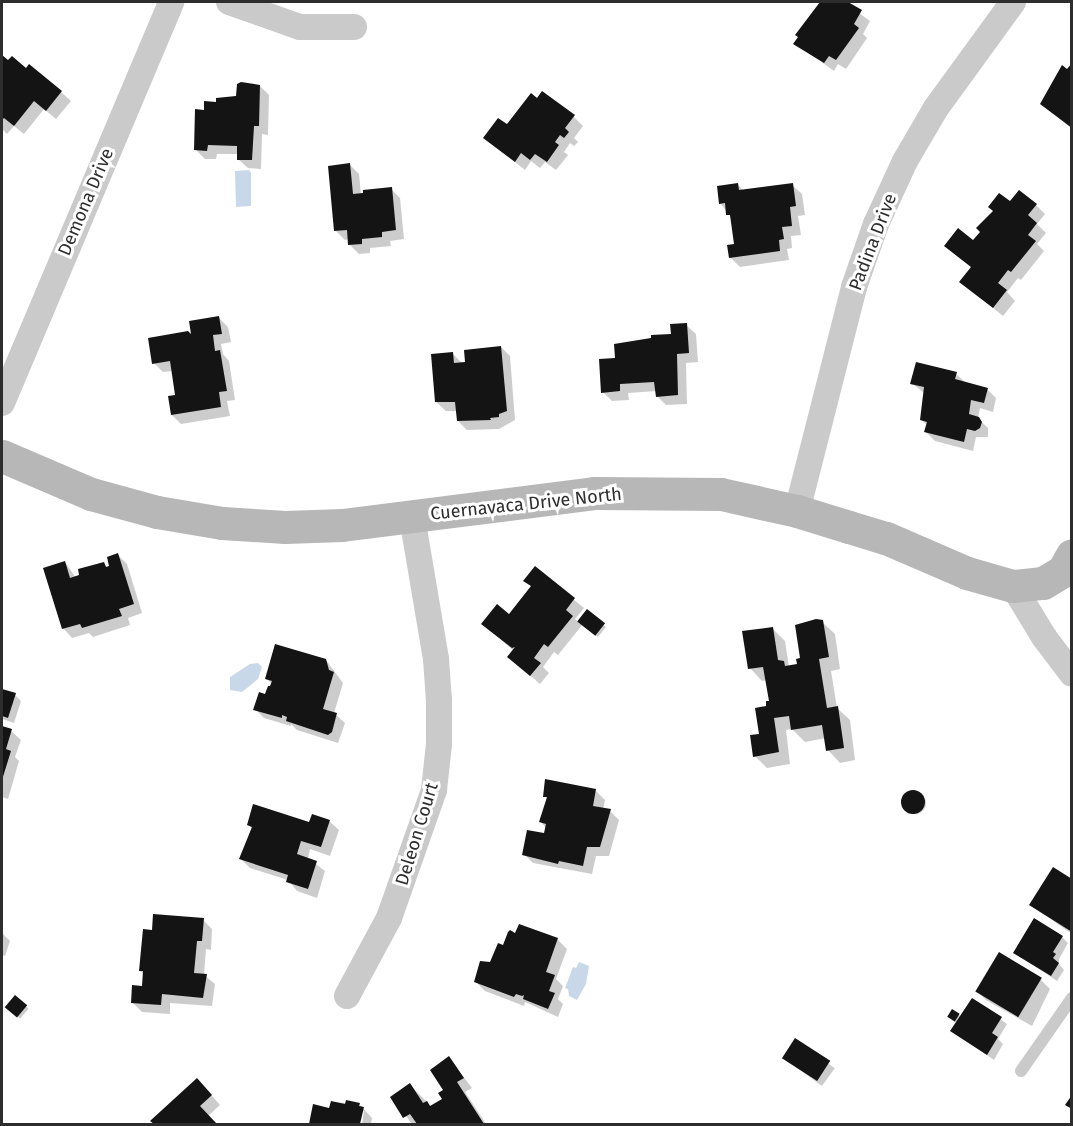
<!DOCTYPE html>
<style>
body{margin:0}
#map{position:relative;width:1073px;height:1126px;overflow:hidden;background:#fff;font-family:"Fira Sans",sans-serif}
div>[style]{position:absolute}
.water>*{inset:0;background:#c9d8e8}
.shadow>*{inset:0;background:#0003;transform-origin:0 0}
.round{border-radius:50%}
.building>*{inset:0;background:#141414;transform-origin:0 0}
.lane>*{height:12px;margin:-6px;padding:0 6px;transform-origin:6px;border-radius:6px;background:#cacaca}
.street>*{height:26px;margin:-13px;padding:0 13px;transform-origin:13px;border-radius:13px;background:#cacaca}
.secondary>*{height:33px;margin:-16.5px;padding:0 16.5px;transform-origin:16.5px;border-radius:16.5px;background:#b7b7b7}
span{translate:-50% -50%;white-space:nowrap;text-align:center;line-height:1.15;-webkit-text-stroke:6px #fff;paint-order:stroke}
.street-label{font-size:18px;color:#2d2d2d}
.frame{position:absolute;inset:0;border:3px solid #2d2d2d;pointer-events:none}
</style>
<div id="map">
<div class="water">
<div style="clip-path:polygon(249px 170px,251px 173px,251px 206px,236px 207px,235px 171px)"></div>
<div style="clip-path:polygon(258px 663px,262px 667px,258px 679px,242px 692px,230px 690px,230px 677px,250px 664px)"></div>
<div style="clip-path:polygon(579px 962px,589px 966px,586px 984px,577px 1000px,569px 996px,568px 989px,565px 988px,573px 967px,576px 968px)"></div>
</div>
<div class="shadow">
<div style="clip-path:polygon(822px 2px,844px 2px,870px 21px,863px 34px,867px 38px,846px 69px,838px 64px,834px 71px,795px 43px,799px 38px,797px 35px)"></div>
<div style="clip-path:polygon(2px 57px,61px 92px,71px 101px,56px 119px,44px 109px,24px 134px,14px 126px,7px 134px,2px 129px)"></div>
<div style="clip-path:polygon(1072px 66px,1072px 129px,1042px 104px)"></div>
<div style="clip-path:polygon(260px 86px,269px 95px,268px 135px,262px 134px,261px 169px,248px 168px,238px 159px,238px 154px,217px 154px,216px 159px,205px 159px,196px 150px,206px 111px,218px 103px)"></div>
<div style="clip-path:polygon(537px 100px,574px 117px,583px 126px,574px 138px,578px 142px,574px 146px,570px 143px,564px 152px,568px 155px,556px 170px,545px 162px,540px 168px,531px 161px,525px 170px,485px 138px,507px 126px)"></div>
<div style="clip-path:polygon(350px 165px,359px 174px,361px 195px,391px 189px,400px 198px,404px 239px,390px 241px,391px 246px,370px 248px,370px 253px,359px 254px,350px 245px,349px 239px,345px 240px,335px 230px)"></div>
<div style="clip-path:polygon(738px 185px,744px 191px,792px 185px,802px 194px,805px 215px,798px 216px,801px 235px,791px 236px,792px 248px,787px 249px,789px 260px,740px 267px,730px 257px,736px 245px,733px 219px,720px 203px)"></div>
<div style="clip-path:polygon(1010px 203px,1036px 205px,1045px 214px,1037px 224px,1046px 233px,1037px 244px,1044px 251px,1021px 280px,1018px 278px,1007px 292px,1015px 301px,1003px 316px,961px 282px,972px 268px,946px 246px,974px 242px)"></div>
<div style="clip-path:polygon(219px 318px,228px 327px,231px 342px,221px 344px,223px 354px,229px 361px,235px 400px,227px 401px,230px 416px,181px 424px,172px 415px,177px 396px,173px 371px,163px 372px,154px 363px,193px 338px)"></div>
<div style="clip-path:polygon(686px 325px,696px 334px,698px 362px,686px 363px,687px 404px,666px 405px,657px 396px,657px 391px,628px 393px,629px 400px,612px 401px,603px 392px,617px 359px,673px 335px)"></div>
<div style="clip-path:polygon(501px 347px,510px 356px,515px 420px,499px 429px,467px 430px,458px 421px,457px 411px,446px 411px,436px 402px,453px 354px,463px 364px)"></div>
<div style="clip-path:polygon(956px 374px,966px 383px,987px 389px,996px 398px,993px 412px,980px 408px,978px 418px,988px 428px,988px 437px,976px 437px,973px 451px,935px 441px,926px 432px,927px 425px,922px 420px,924px 393px,912px 383px)"></div>
<div style="clip-path:polygon(118px 555px,127px 564px,142px 613px,128px 618px,130px 625px,93px 637px,89px 633px,72px 638px,63px 628px,65px 562px,76px 578px,104px 564px,108px 568px)"></div>
<div style="clip-path:polygon(535px 568px,584px 608px,575px 619px,578px 622px,587px 611px,606px 627px,598px 637px,583px 624px,558px 655px,554px 652px,543px 667px,549px 673px,540px 684px,509px 657px,514px 651px,483px 624px,509px 616px,532px 587px,525px 581px)"></div>
<div style="clip-path:polygon(822px 622px,835px 634px,840px 669px,831px 671px,837px 708px,850px 720px,855px 760px,840px 763px,828px 750px,826px 738px,805px 742px,792px 729px,786px 730px,790px 764px,767px 768px,755px 756px,770px 702px,767px 680px,762px 681px,750px 668px,772px 628px,785px 641px,789px 667px,799px 666px,803px 623px)"></div>
<div style="clip-path:polygon(326px 660px,343px 683px,334px 713px,345px 723px,338px 743px,297px 730px,291px 724px,291px 726px,264px 718px,255px 709px,272px 684px,266px 678px)"></div>
<div style="clip-path:polygon(2px 691px,15px 695px,21px 701px,14px 723px,2px 719px)"></div>
<div style="clip-path:polygon(2px 728px,11px 731px,21px 740px,15px 757px,19px 761px,8px 799px,2px 797px)"></div>
<div style="clip-path:polygon(596px 791px,605px 800px,603px 809px,610px 811px,619px 820px,609px 856px,596px 856px,592px 874px,533px 863px,524px 854px,545px 835px,546px 828px,541px 822px,548px 799px,545px 796px)"></div>
<div class="round" style="left:904px;top:792px;width:22px;height:22px"></div>
<div style="clip-path:polygon(329px 821px,339px 830px,330px 856px,310px 849px,308px 858px,325px 871px,317px 898px,297px 891px,288px 880px,250px 868px,241px 859px,253px 829px,248px 825px,310px 824px)"></div>
<div style="clip-path:polygon(1072px 881px,1072px 934px,1031px 905px)"></div>
<div style="clip-path:polygon(203px 920px,212px 929px,211px 950px,206px 949px,204px 975px,215px 984px,212px 1006px,170px 1003px,170px 1014px,142px 1012px,132px 1002px,144px 987px,145px 975px,140px 971px,153px 932px)"></div>
<div style="clip-path:polygon(520px 926px,558px 940px,567px 949px,556px 979px,563px 986px,558px 999px,563px 1004px,558px 1017px,525px 1002px,524px 1006px,485px 991px,475px 981px,516px 935px)"></div>
<div style="clip-path:polygon(2px 933px,10px 941px,5px 956px,2px 955px)"></div>
<div style="clip-path:polygon(1062px 937px,1068px 943px,1059px 959px,1059px 964px,1064px 970px,1057px 981px,1015px 953px)"></div>
<div style="clip-path:polygon(1041px 980px,1050px 989px,1032px 1026px,986px 1000px,977px 991px)"></div>
<div style="left:15px;top:997px;width:18px;height:13px;rotate:41deg"></div>
<div style="clip-path:polygon(972px 1000px,1007px 1024px,998px 1039px,1003px 1044px,994px 1060px,952px 1031px,957px 1023px,951px 1020px,959px 1015px,961px 1017px)"></div>
<div style="left:796px;top:1040px;width:48px;height:22px;rotate:36deg"></div>
<div style="clip-path:polygon(449px 1058px,472px 1088px,465px 1092px,486px 1124px,412px 1124px,392px 1097px,410px 1085px,432px 1107px,444px 1099px)"></div>
<div style="clip-path:polygon(206px 1089px,220px 1105px,208px 1116px,216px 1124px,156px 1124px,152px 1121px)"></div>
<div style="clip-path:polygon(332px 1102px,359px 1104px,372px 1118px,371px 1124px,362px 1124px,364px 1111px,361px 1111px,359px 1124px,310px 1124px,314px 1106px,330px 1109px)"></div>
</div>
<div class="building">
<div style="clip-path:polygon(820px 2px,848px 2px,862px 10px,854px 24px,859px 28px,836px 60px,829px 56px,824px 63px,793px 44px,798px 37px,795px 35px)"></div>
<div style="clip-path:polygon(2px 55px,8px 60px,12px 56px,26px 68px,29px 64px,62px 91px,46px 111px,34px 101px,14px 126px,4px 118px,2px 120px)"></div>
<div style="clip-path:polygon(1072px 63px,1072px 128px,1040px 104px,1062px 65px,1067px 69px)"></div>
<div style="clip-path:polygon(241px 82px,260px 85px,259px 126px,254px 126px,252px 160px,237px 160px,237px 146px,208px 145px,207px 151px,194px 150px,195px 109px,204px 110px,204px 101px,216px 102px,216px 98px,236px 96px,237px 84px)"></div>
<div style="clip-path:polygon(542px 91px,575px 115px,565px 128px,569px 132px,564px 138px,560px 135px,555px 142px,559px 145px,547px 162px,535px 154px,530px 160px,521px 153px,515px 162px,483px 138px,498px 118px,507px 124px,531px 93px,537px 98px)"></div>
<div style="clip-path:polygon(350px 163px,353px 194px,363px 193px,363px 190px,392px 187px,396px 230px,382px 232px,382px 237px,362px 239px,362px 244px,348px 245px,347px 230px,334px 231px,328px 166px)"></div>
<div style="clip-path:polygon(738px 183px,739px 190px,793px 183px,796px 206px,790px 207px,792px 226px,782px 227px,784px 239px,779px 240px,780px 251px,729px 258px,727px 245px,734px 244px,730px 215px,726px 215px,725px 203px,719px 204px,717px 186px)"></div>
<div style="clip-path:polygon(1019px 190px,1037px 204px,1028px 215px,1037px 223px,1028px 235px,1036px 241px,1011px 272px,1008px 270px,998px 283px,1007px 290px,993px 308px,959px 282px,971px 267px,944px 246px,958px 228px,973px 240px,980px 232px,976px 228px,993px 211px,988px 207px,999px 193px,1010px 201px)"></div>
<div style="clip-path:polygon(219px 316px,222px 334px,213px 335px,215px 351px,220px 350px,227px 391px,219px 392px,221px 407px,171px 415px,168px 396px,175px 395px,170px 361px,152px 364px,148px 338px,188px 331px,191px 334px,189px 321px)"></div>
<div style="clip-path:polygon(687px 323px,689px 353px,677px 354px,678px 395px,656px 397px,654px 382px,620px 384px,620px 391px,601px 393px,599px 359px,615px 358px,614px 344px,651px 338px,651px 335px,671px 334px,670px 324px)"></div>
<div style="clip-path:polygon(501px 346px,507px 411px,499px 414px,499px 417px,490px 418px,491px 420px,457px 421px,455px 402px,435px 402px,431px 354px,453px 352px,454px 363px,465px 362px,464px 350px)"></div>
<div style="clip-path:polygon(916px 362px,957px 372px,955px 379px,988px 388px,984px 403px,971px 400px,969px 414px,979px 417px,982px 422px,980px 428px,975px 431px,967px 429px,964px 442px,924px 432px,927px 422px,920px 420px,924px 387px,910px 384px)"></div>
<div style="clip-path:polygon(118px 553px,134px 604px,119px 609px,122px 616px,82px 628px,80px 624px,62px 629px,43px 568px,65px 561px,70px 578px,79px 575px,78px 569px,104px 562px,106px 567px,109px 566px,107px 557px)"></div>
<div style="clip-path:polygon(535px 566px,575px 598px,566px 610px,573px 616px,548px 647px,544px 644px,534px 658px,541px 663px,530px 676px,507px 657px,515px 647px,512px 648px,481px 624px,497px 604px,509px 614px,531px 586px,523px 581px)"></div>
<div style="left:587px;top:609px;width:23px;height:16px;rotate:38deg"></div>
<div style="clip-path:polygon(816px 619px,823px 620px,829px 657px,819px 659px,827px 708px,838px 706px,844px 748px,826px 751px,822px 725px,791px 730px,789px 716px,774px 718px,779px 752px,753px 757px,750px 735px,759px 734px,755px 708px,766px 706px,766px 701px,769px 701px,763px 667px,748px 669px,742px 631px,773px 627px,778px 660px,784px 661px,785px 666px,797px 664px,796px 659px,800px 658px,795px 625px)"></div>
<div style="clip-path:polygon(275px 644px,326px 659px,329px 670px,334px 672px,323px 709px,337px 713px,332px 732px,328px 735px,286px 721px,287px 717px,282px 715px,282px 718px,253px 710px,259px 692px,265px 694px,268px 686px,270px 686px,272px 681px,265px 679px)"></div>
<div style="clip-path:polygon(2px 689px,16px 693px,8px 718px,2px 716px)"></div>
<div style="clip-path:polygon(2px 726px,12px 729px,6px 749px,11px 751px,2px 780px)"></div>
<div style="clip-path:polygon(545px 779px,596px 789px,593px 806px,611px 809px,600px 847px,587px 847px,583px 866px,559px 861px,558px 864px,522px 855px,527px 830px,544px 833px,546px 824px,539px 822px,547px 797px,543px 797px)"></div>
<div class="round" style="left:901px;top:790px;width:24px;height:24px"></div>
<div style="clip-path:polygon(253px 804px,309px 822px,312px 814px,330px 820px,321px 847px,301px 841px,297px 854px,317px 861px,308px 889px,286px 882px,288px 875px,239px 859px,252px 827px,247px 825px)"></div>
<div style="clip-path:polygon(1053px 867px,1072px 879px,1072px 932px,1029px 905px)"></div>
<div style="clip-path:polygon(153px 914px,204px 918px,202px 941px,197px 941px,194px 973px,207px 974px,203px 998px,162px 994px,161px 1005px,131px 1003px,132px 985px,142px 986px,143px 971px,139px 971px,143px 929px,152px 930px)"></div>
<div style="clip-path:polygon(1034px 918px,1063px 936px,1053px 952px,1056px 954px,1053px 958px,1059px 963px,1051px 976px,1013px 953px)"></div>
<div style="clip-path:polygon(519px 924px,558px 938px,546px 972px,555px 975px,549px 991px,555px 993px,548px 1009px,523px 999px,524px 995px,522px 996px,516px 994px,514px 997px,474px 982px,480px 961px,490px 962px,498px 943px,503px 945px,508px 932px,510px 930px,515px 933px)"></div>
<div style="left:999px;top:952px;width:50px;height:46px;rotate:31deg"></div>
<div style="left:15px;top:995px;width:16px;height:16px;rotate:40deg"></div>
<div style="clip-path:polygon(972px 998px,1002px 1017px,992px 1033px,998px 1037px,987px 1055px,950px 1031px)"></div>
<div style="left:952px;top:1009px;width:9px;height:9px;rotate:32deg"></div>
<div style="left:795px;top:1038px;width:42px;height:24px;rotate:33deg"></div>
<div style="clip-path:polygon(449px 1056px,464px 1078px,457px 1082px,484px 1124px,417px 1124px,410px 1114px,403px 1118px,390px 1097px,410px 1083px,423px 1103px,427px 1101px,430px 1106px,442px 1099px,438px 1093px,443px 1090px,430px 1070px)"></div>
<div style="clip-path:polygon(197px 1078px,212px 1095px,200px 1106px,217px 1124px,154px 1124px,150px 1121px)"></div>
<div style="clip-path:polygon(1072px 1095px,1072px 1109px,1065px 1105px)"></div>
<div style="clip-path:polygon(346px 1100px,360px 1103px,359px 1106px,364px 1107px,360px 1124px,309px 1124px,313px 1104px,329px 1108px,331px 1101px,345px 1104px)"></div>
</div>
<div class="lane">
<div style="left:1021px;top:1071px;width:89px;rotate:-55.1deg"></div>
</div>
<div class="street">
<div style="left:229px;top:2px;width:75px;rotate:19.4deg"></div>
<div style="left:300px;top:27px;width:54px"></div>
<div style="left:2px;top:403px;width:435px;rotate:-67.1deg"></div>
<div style="left:797px;top:511px;width:231px;rotate:-75.7deg"></div>
<div style="left:854px;top:287px;width:67px;rotate:-70.8deg"></div>
<div style="left:876px;top:224px;width:69px;rotate:-65.3deg"></div>
<div style="left:905px;top:161px;width:61px;rotate:-59.7deg"></div>
<div style="left:936px;top:108px;width:131px;rotate:-54deg"></div>
<div style="left:1013px;top:586px;width:60px;rotate:58.7deg"></div>
<div style="left:1044px;top:637px;width:46px;rotate:52.9deg"></div>
<div style="left:347px;top:996px;width:89px;rotate:-61.7deg"></div>
<div style="left:389px;top:918px;width:136px;rotate:-70.6deg"></div>
<div style="left:434px;top:790px;width:46px;rotate:-83.8deg"></div>
<div style="left:439px;top:744px;width:43px;rotate:-90deg"></div>
<div style="left:439px;top:701px;width:42px;rotate:-94.1deg"></div>
<div style="left:436px;top:659px;width:144px;rotate:-99.6deg"></div>
</div>
<div class="secondary">
<div style="left:2px;top:456px;width:97px;rotate:23.1deg"></div>
<div style="left:91px;top:494px;width:68px;rotate:15.3deg"></div>
<div style="left:157px;top:512px;width:66px;rotate:9.6deg"></div>
<div style="left:222px;top:523px;width:63px;rotate:3.6deg"></div>
<div style="left:285px;top:527px;width:57px;rotate:-2deg"></div>
<div style="left:342px;top:525px;width:254px;rotate:-7.2deg"></div>
<div style="left:594px;top:493px;width:127px;rotate:0.5deg"></div>
<div style="left:721px;top:494px;width:78px;rotate:12.6deg"></div>
<div style="left:797px;top:511px;width:54px;rotate:17.1deg"></div>
<div style="left:849px;top:527px;width:39px;rotate:17deg"></div>
<div style="left:886px;top:538px;width:88px;rotate:23.4deg"></div>
<div style="left:967px;top:573px;width:48px;rotate:15.8deg"></div>
<div style="left:1013px;top:586px;width:30px;rotate:-6deg"></div>
<div style="left:1043px;top:583px;width:23px;rotate:-31deg"></div>
<div style="left:1063px;top:571px;width:18px;rotate:-61deg"></div>
</div>
<div class="street-label">
<span style="left:86px;top:202px;rotate:-67deg">Demona Drive</span>
<span style="left:873px;top:242px;rotate:-69deg">Padina Drive</span>
<span style="left:526px;top:504px;rotate:-6deg">Cuernavaca Drive North</span>
<span style="left:417px;top:834px;rotate:-73deg">Deleon Court</span>
</div>
<div class="frame"></div>
</div>
